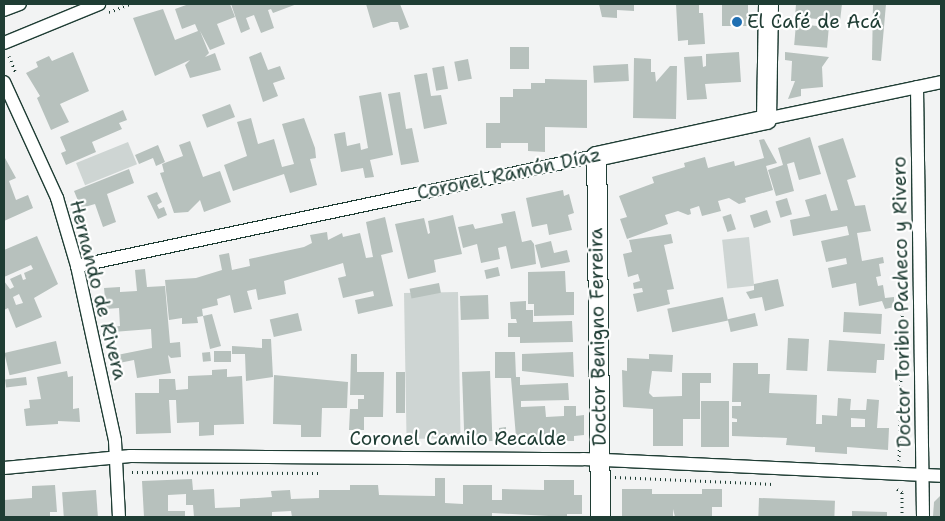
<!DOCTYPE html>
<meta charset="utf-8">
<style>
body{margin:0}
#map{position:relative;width:945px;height:521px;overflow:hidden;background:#f2f3f3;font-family:"Shantell Sans",sans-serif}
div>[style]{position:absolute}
.green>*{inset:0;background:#ced5d3;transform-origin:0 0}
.building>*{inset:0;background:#b7c1bd;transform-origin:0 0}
.path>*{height:3px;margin-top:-1.5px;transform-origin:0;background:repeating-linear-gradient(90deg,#1f3d34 0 1px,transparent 0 5px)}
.roads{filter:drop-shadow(1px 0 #1f3d34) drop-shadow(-1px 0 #1f3d34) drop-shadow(0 1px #1f3d34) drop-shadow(0 -1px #1f3d34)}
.street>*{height:12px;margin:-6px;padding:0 6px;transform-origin:6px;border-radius:6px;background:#fff}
.secondary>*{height:19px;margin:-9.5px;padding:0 9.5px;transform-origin:9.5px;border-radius:9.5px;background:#fff}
.dots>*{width:14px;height:14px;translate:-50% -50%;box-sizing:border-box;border:2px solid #fff;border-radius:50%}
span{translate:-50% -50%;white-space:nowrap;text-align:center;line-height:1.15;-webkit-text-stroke:4.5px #fff;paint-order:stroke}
.poi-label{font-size:19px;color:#1f3d34}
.left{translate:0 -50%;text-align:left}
.street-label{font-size:19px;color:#1f3d34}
.frame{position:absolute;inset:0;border:5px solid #1f3d34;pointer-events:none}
</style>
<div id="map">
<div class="green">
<div style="left:128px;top:142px;width:24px;height:56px;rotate:68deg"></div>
<div style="left:749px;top:237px;width:49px;height:27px;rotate:84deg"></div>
<div style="left:458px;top:292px;width:146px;height:54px;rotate:89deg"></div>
</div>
<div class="building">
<div style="clip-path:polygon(189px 4px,230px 4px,235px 17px,217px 24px,225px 44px,210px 50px,200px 31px,209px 53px,205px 57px,215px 53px,221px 70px,190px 78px,185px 65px,190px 60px,155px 76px,133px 18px,163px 9px,175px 40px,198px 31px,195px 24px,182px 29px,175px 9px)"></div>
<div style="clip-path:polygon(231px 4px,297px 4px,273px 13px,271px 9px,268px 10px,274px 28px,261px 33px,254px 15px,246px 18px,250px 29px,241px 33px)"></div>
<div style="clip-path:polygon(366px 4px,400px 4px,409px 27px,400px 30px,398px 22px,391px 22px,373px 28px)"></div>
<div style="clip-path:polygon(599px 4px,634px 4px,634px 11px,617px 10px,617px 18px,602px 17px)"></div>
<div style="clip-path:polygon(676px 4px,699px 4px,699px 13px,703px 13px,705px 44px,688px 45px,688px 40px,678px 41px)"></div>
<div style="left:722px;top:4px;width:26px;height:22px"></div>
<div style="clip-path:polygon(796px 4px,842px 4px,840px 21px,795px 17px)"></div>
<div style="clip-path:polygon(873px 4px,886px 4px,881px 61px,872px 60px)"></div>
<div style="left:796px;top:24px;width:33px;height:21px;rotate:5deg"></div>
<div style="left:510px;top:47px;width:19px;height:22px"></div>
<div style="clip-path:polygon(73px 52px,89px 91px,60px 104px,69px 122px,51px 130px,37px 98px,40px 96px,26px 73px,38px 67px,36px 62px,49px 56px,52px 61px)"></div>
<div style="clip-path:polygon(261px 52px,268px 70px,280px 66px,285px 79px,273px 83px,278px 96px,263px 102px,249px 57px)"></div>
<div style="clip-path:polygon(739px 52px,741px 82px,705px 84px,707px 99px,687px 100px,684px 57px,702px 56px,703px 67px,706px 66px,706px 54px)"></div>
<div style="clip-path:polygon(785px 52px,829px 57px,822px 67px,823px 87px,801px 89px,801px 96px,788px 99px,795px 81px,791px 81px,792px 61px,785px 60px)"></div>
<div style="clip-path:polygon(634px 58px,651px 59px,651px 72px,655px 72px,656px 82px,670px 66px,677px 66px,676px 119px,633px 118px)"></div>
<div style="left:468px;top:59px;width:20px;height:14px;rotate:79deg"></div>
<div style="left:628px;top:64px;width:17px;height:35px;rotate:87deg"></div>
<div style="left:444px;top:66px;width:23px;height:12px;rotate:80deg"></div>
<div style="clip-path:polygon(427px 73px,431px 96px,441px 95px,447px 124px,424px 129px,414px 75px)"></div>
<div style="clip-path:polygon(545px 79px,587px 80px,587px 128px,545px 127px,545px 152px,528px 151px,528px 143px,501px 143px,501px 148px,486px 148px,486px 123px,500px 123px,500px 97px,513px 97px,513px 89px,531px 89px,531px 83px,545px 83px)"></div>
<div style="clip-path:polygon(381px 92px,393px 155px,370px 160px,374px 177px,365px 178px,363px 168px,341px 172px,334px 134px,345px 132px,347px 146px,360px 143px,361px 150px,368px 148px,359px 96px)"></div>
<div style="clip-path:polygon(400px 92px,406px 129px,412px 128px,419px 162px,401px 165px,388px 94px)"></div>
<div style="left:230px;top:104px;width:14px;height:30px;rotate:69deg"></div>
<div style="clip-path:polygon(123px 110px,127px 120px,119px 123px,122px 129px,92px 142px,96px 152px,66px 165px,61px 153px,66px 151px,60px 137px)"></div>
<div style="clip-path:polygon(251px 118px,258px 144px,274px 139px,282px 167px,294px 164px,282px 124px,304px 118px,315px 148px,316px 158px,310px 159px,317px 185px,290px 193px,284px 174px,233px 191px,224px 165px,247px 156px,237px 122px)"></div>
<div style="clip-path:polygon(810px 137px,821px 174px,799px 180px,794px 162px,787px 164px,794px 191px,776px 196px,768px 170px,783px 165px,778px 148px)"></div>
<div style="clip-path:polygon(843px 138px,856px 177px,847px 180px,855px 206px,865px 205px,871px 231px,857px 233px,862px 261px,883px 257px,884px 263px,879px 264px,881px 276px,876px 277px,878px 286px,883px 285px,885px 298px,894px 297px,894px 307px,885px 309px,882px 301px,859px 306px,856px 283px,832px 288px,828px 268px,847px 264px,846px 258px,826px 262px,821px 241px,849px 235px,847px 226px,793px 236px,790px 220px,810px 216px,805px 200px,826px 194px,831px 211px,838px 210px,818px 146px)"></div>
<div style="clip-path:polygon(764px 139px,777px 163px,766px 166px,773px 190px,745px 198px,746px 202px,739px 204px,729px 198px,718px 201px,721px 211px,702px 216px,699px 206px,690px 209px,691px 214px,688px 215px,678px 211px,665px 215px,668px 224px,627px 239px,620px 219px,627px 217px,619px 196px,654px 183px,652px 177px,685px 167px,684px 163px,705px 157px,708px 168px,734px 161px,735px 166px,764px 158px,759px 140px)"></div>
<div style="clip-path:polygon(190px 141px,203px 177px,220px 171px,231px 202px,204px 212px,200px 200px,188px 212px,174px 213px,160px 173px,164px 172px,162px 164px,183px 156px,179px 145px)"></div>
<div style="clip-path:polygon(158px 145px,165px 162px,156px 166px,153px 158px,139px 164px,135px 155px)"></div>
<div style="clip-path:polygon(5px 158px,16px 178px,9px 181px,16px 200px,28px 195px,33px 208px,4px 221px)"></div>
<div style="clip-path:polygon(129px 169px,134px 183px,107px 194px,116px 222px,103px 227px,95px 204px,81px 208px,74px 191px)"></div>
<div style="clip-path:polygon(563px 190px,564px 196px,569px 194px,574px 213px,568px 215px,572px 230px,549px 235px,547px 224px,532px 227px,526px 198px)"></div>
<div style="clip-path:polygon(157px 192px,162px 202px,157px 205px,159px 209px,164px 207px,167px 215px,158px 219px,147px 196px)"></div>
<div style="left:787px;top:198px;width:17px;height:12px;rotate:73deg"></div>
<div style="left:767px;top:210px;width:13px;height:18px;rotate:72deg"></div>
<div style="clip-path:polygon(515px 211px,522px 242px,531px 240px,534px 244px,536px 264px,511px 269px,506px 246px,498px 248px,500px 259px,481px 263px,477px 244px,463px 248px,458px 227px,473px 224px,475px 229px,503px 223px,501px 214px)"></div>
<div style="left:731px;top:214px;width:16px;height:9px;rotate:72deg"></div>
<div style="clip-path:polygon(453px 215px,462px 254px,434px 260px,436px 272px,408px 279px,395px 224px,424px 218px,428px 234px,430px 233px,428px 221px)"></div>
<div style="clip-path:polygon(385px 217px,393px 252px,381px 255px,393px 306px,358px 314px,355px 300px,374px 296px,373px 291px,343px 298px,338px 278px,346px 276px,343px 263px,284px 281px,286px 294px,258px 300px,256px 289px,247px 291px,252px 309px,234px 313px,230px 295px,217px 299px,218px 305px,202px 309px,203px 316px,212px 314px,221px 346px,210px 349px,203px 316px,197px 317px,198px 323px,182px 324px,182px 318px,169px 320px,165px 280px,196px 278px,222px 270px,219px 255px,229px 253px,232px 270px,250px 266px,249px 259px,304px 247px,312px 243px,310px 235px,327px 232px,328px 240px,342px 233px,343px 237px,360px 233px,366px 258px,373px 257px,366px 222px)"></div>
<div style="clip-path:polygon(671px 234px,673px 243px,664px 245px,674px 289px,667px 290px,670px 304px,637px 312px,633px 294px,643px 292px,642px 288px,634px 289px,633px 283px,640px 281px,638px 274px,628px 277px,623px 254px,632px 252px,629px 240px)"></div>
<div style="clip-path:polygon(evenodd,37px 236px,58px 284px,34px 298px,42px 317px,16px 328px,8px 308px,4px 310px,4px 281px,10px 289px,14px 287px,10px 279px,21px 274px,23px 280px,26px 279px,24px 273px,33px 269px,31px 265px,4px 277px,4px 250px,37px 236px,19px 294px,23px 303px,16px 305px,13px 297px,19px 294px)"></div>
<div style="clip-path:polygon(551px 241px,554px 253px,567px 250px,570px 262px,541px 268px,535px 245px)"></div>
<div style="left:498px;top:267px;width:9px;height:14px;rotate:77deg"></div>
<div style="clip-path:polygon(145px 269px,147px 287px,165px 286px,170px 343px,180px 342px,181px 357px,171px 358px,168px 355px,171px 373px,137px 378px,134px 360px,119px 363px,117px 355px,152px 348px,151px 329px,113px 332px,112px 327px,120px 326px,119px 308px,106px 309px,104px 288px,120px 287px,120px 292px,137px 291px,135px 270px)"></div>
<div style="clip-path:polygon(565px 271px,566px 292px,574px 292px,574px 315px,534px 316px,534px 304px,528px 304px,528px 272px)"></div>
<div style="clip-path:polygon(778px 279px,784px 306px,765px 311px,762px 297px,750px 299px,746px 292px,754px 290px,754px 284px)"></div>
<div style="left:439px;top:283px;width:10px;height:30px;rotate:79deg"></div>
<div style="left:488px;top:295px;width:24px;height:28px;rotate:88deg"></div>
<div style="left:723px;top:297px;width:24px;height:57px;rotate:78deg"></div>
<div style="clip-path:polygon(526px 301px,526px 310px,533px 310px,533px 322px,572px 321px,573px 342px,520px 343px,520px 337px,508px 337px,508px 323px,517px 323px,516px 319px,511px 319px,510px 302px)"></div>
<div style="left:844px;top:312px;width:38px;height:20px;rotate:3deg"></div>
<div style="left:298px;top:313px;width:18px;height:29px;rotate:77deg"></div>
<div style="left:755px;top:313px;width:13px;height:28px;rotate:77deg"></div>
<div style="left:788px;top:338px;width:21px;height:32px;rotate:3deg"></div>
<div style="clip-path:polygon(262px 339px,271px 339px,273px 377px,246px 381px,245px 354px,232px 354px,232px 346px,262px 348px)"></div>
<div style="clip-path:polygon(829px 340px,885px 344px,884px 360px,877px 360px,876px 373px,827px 371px)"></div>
<div style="left:56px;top:341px;width:23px;height:53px;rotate:77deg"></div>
<div style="left:214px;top:351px;width:17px;height:11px"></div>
<div style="left:210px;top:352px;width:9px;height:8px;rotate:84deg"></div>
<div style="clip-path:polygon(495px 352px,515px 352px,516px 377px,520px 377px,520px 385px,568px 383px,569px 400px,521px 401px,521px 407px,545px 406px,546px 417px,564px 416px,564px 406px,576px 406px,576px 416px,584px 415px,584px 435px,574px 436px,574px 441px,563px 441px,563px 436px,516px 437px,511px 378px,495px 378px)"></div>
<div style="clip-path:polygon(573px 352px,574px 377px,522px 371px,522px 354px)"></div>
<div style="clip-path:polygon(351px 354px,357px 354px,357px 372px,384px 372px,383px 417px,364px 417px,364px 430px,349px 430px,350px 409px,358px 409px,358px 399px,364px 399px,364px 395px,350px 395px)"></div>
<div style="clip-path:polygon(649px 354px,673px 355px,672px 372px,652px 371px,649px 393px,653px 397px,682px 396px,682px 373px,711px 373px,711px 383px,700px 383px,700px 419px,683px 419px,683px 446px,653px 446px,653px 409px,623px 407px,622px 370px,627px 371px,627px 358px,649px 359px)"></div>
<div style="clip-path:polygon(evenodd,733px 363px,758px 363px,758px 374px,770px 374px,769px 393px,817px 395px,816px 424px,822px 424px,822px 415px,837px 416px,838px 398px,851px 399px,850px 410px,866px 410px,867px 399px,879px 400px,877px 428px,889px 428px,888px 450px,847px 447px,847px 454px,815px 452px,815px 447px,786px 445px,787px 438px,732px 436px,732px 422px,737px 422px,737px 419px,732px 418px,732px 406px,741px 406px,741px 402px,732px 402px,733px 363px,851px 418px,865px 419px,865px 427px,851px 427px,851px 418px)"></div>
<div style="clip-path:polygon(227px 369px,227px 377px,242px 376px,244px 424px,214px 425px,214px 435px,199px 436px,199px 422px,177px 423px,176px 400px,169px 400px,171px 433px,136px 434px,135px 393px,159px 393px,159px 379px,175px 379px,176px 390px,188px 389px,188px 376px,212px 375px,212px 370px)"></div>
<div style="clip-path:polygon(67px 371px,68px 377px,73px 376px,73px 409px,79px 408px,80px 422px,58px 421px,58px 424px,26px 426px,24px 409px,30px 408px,29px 400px,41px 399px,37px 377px)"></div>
<div style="left:490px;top:371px;width:70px;height:28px;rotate:88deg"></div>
<div style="left:396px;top:372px;width:9px;height:41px"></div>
<div style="clip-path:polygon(274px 375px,348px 382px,347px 408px,322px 408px,321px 437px,301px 437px,301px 425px,273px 424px)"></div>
<div style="left:26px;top:377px;width:8px;height:21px;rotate:83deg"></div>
<div style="left:701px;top:401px;width:28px;height:46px"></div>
<div style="clip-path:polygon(506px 427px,506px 439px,499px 440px,499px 428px)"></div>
<div style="clip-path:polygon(435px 478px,445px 478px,445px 503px,463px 504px,463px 485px,492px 485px,492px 500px,502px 500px,502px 489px,544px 490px,544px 480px,574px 480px,574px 495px,582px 495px,582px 514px,567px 514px,567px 517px,492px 513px,492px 517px,292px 517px,291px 511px,272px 512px,272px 517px,194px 517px,193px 505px,186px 505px,186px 494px,168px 495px,168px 511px,185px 511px,185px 517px,144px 517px,142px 481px,192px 479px,193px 490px,214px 489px,215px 508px,240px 507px,240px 499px,272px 497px,271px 491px,290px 490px,291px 499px,319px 498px,319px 490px,350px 490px,350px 485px,378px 485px,379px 495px,435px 496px)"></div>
<div style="clip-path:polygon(55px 485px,57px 512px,50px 512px,50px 517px,4px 517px,4px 500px,32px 498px,32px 486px)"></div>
<div style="clip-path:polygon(622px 489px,652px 489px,652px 494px,702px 494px,702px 489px,722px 489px,722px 507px,712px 507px,712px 517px,675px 517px,673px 509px,673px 517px,622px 517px)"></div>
<div style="left:96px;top:490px;width:27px;height:34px;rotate:86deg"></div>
<div style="clip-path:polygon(941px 495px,941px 517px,933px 517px,934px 502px)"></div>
<div style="left:759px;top:498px;width:76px;height:19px;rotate:2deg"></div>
<div style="clip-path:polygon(852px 511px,887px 512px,887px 517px,852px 517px)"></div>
</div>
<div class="path">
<div style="left:109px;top:12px;width:22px;rotate:-21deg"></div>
<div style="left:9px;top:56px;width:18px;rotate:68deg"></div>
<div style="left:899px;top:461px;width:218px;rotate:-88.7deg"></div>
<div style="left:132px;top:472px;width:190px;rotate:0.3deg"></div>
<div style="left:615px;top:477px;width:158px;rotate:2.5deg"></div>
<div style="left:897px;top:489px;width:6px;rotate:31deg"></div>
<div style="left:902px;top:492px;width:25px;rotate:90deg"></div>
</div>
<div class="roads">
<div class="street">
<div style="left:4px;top:10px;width:17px;rotate:-21deg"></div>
<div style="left:4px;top:43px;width:103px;rotate:-22.3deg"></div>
<div style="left:4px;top:82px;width:128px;rotate:65.4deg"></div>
<div style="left:57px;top:198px;width:71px;rotate:73.6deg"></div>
<div style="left:77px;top:266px;width:179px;rotate:77.7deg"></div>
<div style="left:115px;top:441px;width:76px;rotate:87deg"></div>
<div style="left:917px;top:87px;width:430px;rotate:89.2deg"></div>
<div style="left:766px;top:119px;width:179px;rotate:-11.9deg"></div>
<div style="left:77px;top:266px;width:531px;rotate:-11.97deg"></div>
<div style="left:4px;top:468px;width:127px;rotate:-5.4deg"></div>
<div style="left:130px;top:456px;width:453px;rotate:0.4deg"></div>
<div style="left:583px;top:459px;width:358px;rotate:2.7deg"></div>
</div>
<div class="secondary">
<div style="left:600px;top:517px;width:361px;rotate:-90.6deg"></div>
<div style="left:596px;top:156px;width:174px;rotate:-12.3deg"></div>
<div style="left:766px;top:119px;width:115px;rotate:-89deg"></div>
</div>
</div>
<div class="dots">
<div style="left:737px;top:22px;background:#1f6fb2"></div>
</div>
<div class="poi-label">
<span class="left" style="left:747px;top:22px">El Café de Acá</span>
</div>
<div class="street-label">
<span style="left:509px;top:174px;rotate:-12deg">Coronel Ramón Díaz</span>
<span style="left:98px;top:290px;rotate:76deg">Hernando de Rivera</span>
<span style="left:902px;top:302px;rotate:-91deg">Doctor Toribio Pacheco y Rivero</span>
<span style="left:598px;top:337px;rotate:-91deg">Doctor Benigno Ferreira</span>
<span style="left:458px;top:439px">Coronel Camilo Recalde</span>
</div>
<div class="frame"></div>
</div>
